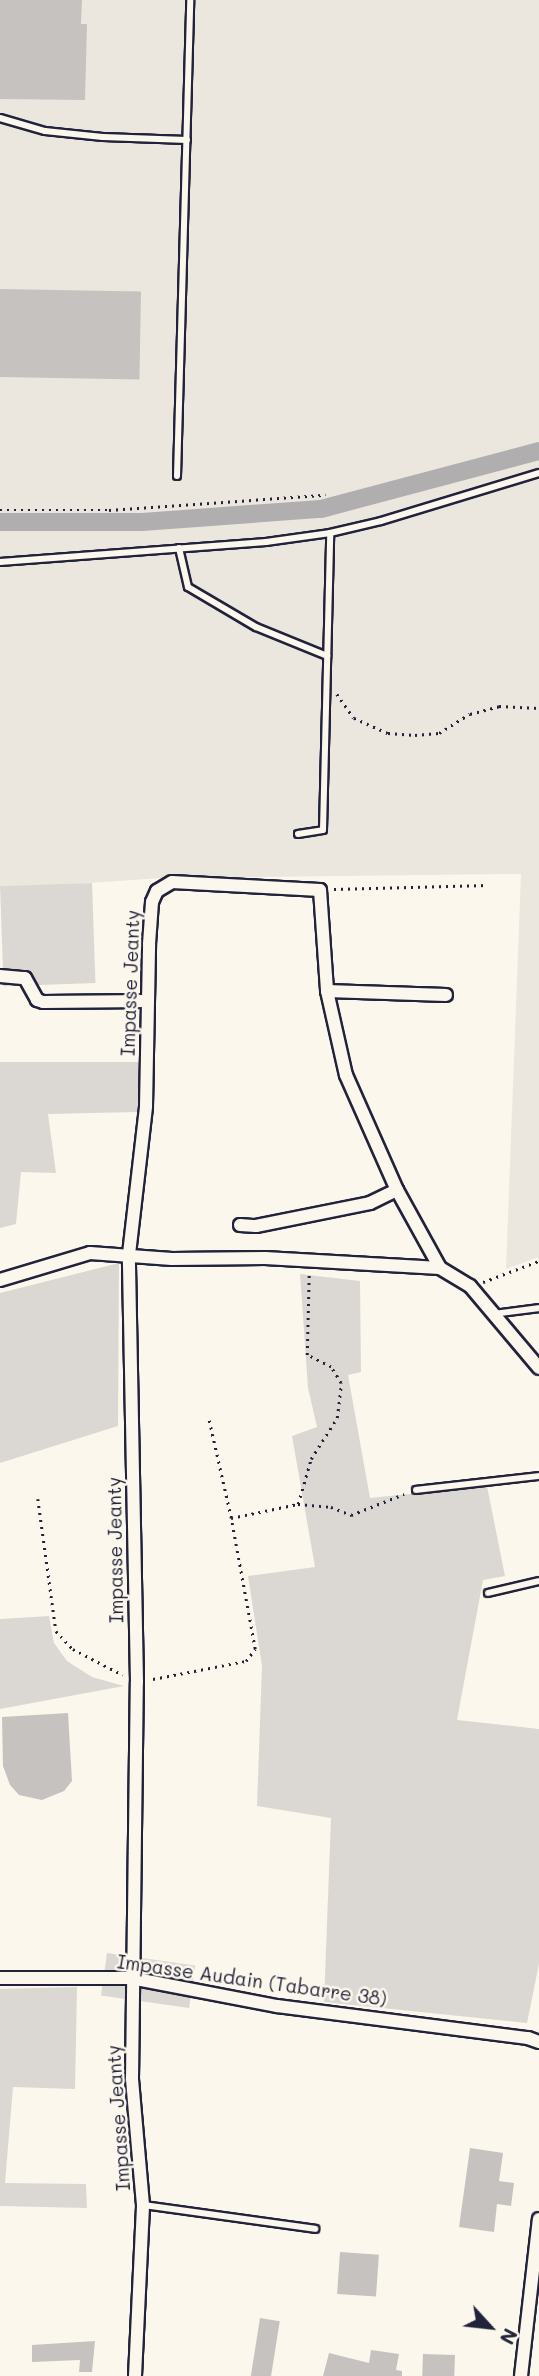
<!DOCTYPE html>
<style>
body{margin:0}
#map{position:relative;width:539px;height:2376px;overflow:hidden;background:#fbf7ec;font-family:Mali,sans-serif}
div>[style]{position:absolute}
.built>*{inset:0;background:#ebe7df}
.green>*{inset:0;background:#dbd8d3;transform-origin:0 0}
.canal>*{height:18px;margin:-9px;padding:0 9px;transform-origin:9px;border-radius:9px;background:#b1aeb0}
.building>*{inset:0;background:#c6c2c0;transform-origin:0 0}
.path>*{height:2.5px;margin-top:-1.25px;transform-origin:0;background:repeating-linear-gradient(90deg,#22223b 0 2px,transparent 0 7px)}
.roads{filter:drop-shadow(2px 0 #22223b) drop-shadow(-2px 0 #22223b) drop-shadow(0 2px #22223b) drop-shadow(0 -2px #22223b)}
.lane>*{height:6px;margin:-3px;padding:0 3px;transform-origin:3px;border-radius:3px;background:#fbf7ec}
.street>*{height:12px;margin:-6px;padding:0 6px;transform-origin:6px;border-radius:6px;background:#fbf7ec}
span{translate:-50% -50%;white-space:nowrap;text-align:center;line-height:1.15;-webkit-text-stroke:5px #fbf7ec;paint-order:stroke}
.street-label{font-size:19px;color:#22223b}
.north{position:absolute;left:455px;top:2292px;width:70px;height:70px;-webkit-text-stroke:5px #fbf7ec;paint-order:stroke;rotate:117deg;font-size:19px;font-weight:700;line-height:28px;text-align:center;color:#22223b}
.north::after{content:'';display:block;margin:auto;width:24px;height:32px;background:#22223b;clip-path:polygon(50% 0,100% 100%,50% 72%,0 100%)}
</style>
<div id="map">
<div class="built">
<div style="clip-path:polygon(0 0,539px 0,539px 1257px,506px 1269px,521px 874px,162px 878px,0 889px)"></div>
</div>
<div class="green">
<div style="left:92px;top:883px;width:100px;height:92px;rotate:88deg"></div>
<div style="clip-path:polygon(0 1062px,143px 1062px,137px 1112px,48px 1114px,56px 1173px,21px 1172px,16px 1224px,0 1228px)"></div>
<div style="clip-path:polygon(119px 1263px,118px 1426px,0 1463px,0 1293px)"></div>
<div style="clip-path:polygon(300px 1274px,360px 1281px,361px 1372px,348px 1375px,370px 1498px,487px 1486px,505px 1576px,483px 1580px,457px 1720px,539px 1729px,539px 1964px,527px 2023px,324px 2002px,331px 1818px,257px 1806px,262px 1666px,248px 1576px,315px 1567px,292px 1436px,317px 1427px,308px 1388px)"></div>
<div style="clip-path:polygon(49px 1616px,54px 1643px,67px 1661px,92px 1677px,124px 1686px,0 1709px,0 1619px)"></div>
<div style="left:107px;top:1953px;width:89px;height:43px;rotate:8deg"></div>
<div style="clip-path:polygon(77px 1987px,75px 2089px,13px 2087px,5px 2183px,86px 2184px,87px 2208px,0 2206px,0 1989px)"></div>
</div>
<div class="canal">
<div style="left:0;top:522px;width:142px"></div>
<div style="left:142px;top:522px;width:179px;rotate:-4.2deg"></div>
<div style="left:321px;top:509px;width:226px;rotate:-14.9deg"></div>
</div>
<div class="building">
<div style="clip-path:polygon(0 0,82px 0,81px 24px,87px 24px,85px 100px,0 99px)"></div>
<div style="left:0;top:289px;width:141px;height:88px;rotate:1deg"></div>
<div style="clip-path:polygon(68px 1713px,72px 1781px,64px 1791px,42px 1800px,19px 1795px,10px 1785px,3px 1766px,2px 1717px)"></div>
<div style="clip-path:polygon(470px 2148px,503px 2153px,499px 2181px,514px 2183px,511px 2206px,497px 2204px,494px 2232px,459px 2227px)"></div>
<div style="left:340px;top:2252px;width:39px;height:42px;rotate:4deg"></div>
<div style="left:260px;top:2318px;width:20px;height:59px;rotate:9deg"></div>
<div style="clip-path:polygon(95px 2341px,92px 2372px,79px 2372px,80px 2360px,32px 2362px,32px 2345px)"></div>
<div style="clip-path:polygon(371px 2350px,399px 2354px,396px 2370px,402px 2371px,402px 2376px,323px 2376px,329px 2353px,369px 2363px)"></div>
<div style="left:423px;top:2354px;width:32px;height:22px;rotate:2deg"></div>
</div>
<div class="path">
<div style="left:0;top:510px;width:109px"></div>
<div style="left:109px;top:510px;width:217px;rotate:-4deg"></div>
<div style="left:337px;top:694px;width:29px;rotate:55deg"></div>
<div style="left:354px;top:718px;width:37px;rotate:24deg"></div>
<div style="left:388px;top:733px;width:27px;rotate:4deg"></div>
<div style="left:415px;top:735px;width:24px;rotate:-5deg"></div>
<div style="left:439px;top:733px;width:36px;rotate:-32deg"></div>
<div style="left:470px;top:714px;width:30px;rotate:-15deg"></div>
<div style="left:499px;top:706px;width:40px;rotate:2.9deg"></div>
<div style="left:334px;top:889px;width:154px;rotate:-1.5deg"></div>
<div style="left:483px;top:1282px;width:60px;rotate:-20.6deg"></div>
<div style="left:38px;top:1499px;width:133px;rotate:82.2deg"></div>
<div style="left:56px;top:1631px;width:25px;rotate:47deg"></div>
<div style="left:73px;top:1649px;width:56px;rotate:27.5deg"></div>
<div style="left:298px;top:1504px;width:33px;rotate:5deg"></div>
<div style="left:331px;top:1507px;width:22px;rotate:22deg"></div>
<div style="left:351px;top:1515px;width:57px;rotate:-21.6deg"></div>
<div style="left:231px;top:1518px;width:68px;rotate:-11.8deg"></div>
<div style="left:298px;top:1504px;width:47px;rotate:-73.9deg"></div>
<div style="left:311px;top:1459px;width:49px;rotate:-57.6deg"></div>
<div style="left:337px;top:1418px;width:35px;rotate:-83deg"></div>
<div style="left:341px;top:1383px;width:19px;rotate:-122deg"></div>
<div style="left:331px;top:1367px;width:27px;rotate:-153deg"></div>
<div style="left:307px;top:1355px;width:81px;rotate:-88.6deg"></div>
<div style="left:153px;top:1679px;width:95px;rotate:-11deg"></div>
<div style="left:246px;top:1661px;width:15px;rotate:-53deg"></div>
<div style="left:255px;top:1649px;width:133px;rotate:-100.4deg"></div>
<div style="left:231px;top:1518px;width:100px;rotate:-102.7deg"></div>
</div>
<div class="roads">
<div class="lane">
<div style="left:0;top:118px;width:47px;rotate:16.1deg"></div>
<div style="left:45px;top:131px;width:58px;rotate:5.9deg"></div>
<div style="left:103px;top:137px;width:84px;rotate:2deg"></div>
<div style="left:177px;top:476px;width:476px;rotate:-88.4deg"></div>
<div style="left:179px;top:548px;width:40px;rotate:77deg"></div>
<div style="left:188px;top:587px;width:79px;rotate:30.5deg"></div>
<div style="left:256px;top:627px;width:77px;rotate:22.2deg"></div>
<div style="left:0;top:562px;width:267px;rotate:-4.3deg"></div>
<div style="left:266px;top:542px;width:65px;rotate:-8deg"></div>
<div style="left:330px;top:533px;width:52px;rotate:-13.2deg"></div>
<div style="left:381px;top:521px;width:165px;rotate:-16.9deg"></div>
<div style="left:298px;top:834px;width:25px;rotate:-9deg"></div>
<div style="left:323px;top:830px;width:297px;rotate:-88.6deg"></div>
<div style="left:493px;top:1314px;width:46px;rotate:-7.4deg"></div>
<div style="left:416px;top:1490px;width:124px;rotate:-6.5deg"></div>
<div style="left:488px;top:1593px;width:52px;rotate:-13.2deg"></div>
<div style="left:143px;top:2205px;width:174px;rotate:7.9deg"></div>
</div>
<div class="street">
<div style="left:0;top:976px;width:25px;rotate:5deg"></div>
<div style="left:25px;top:978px;width:25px;rotate:61deg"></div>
<div style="left:37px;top:1000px;width:6px;rotate:18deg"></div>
<div style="left:43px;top:1002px;width:105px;rotate:-0.5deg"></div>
<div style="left:327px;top:991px;width:119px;rotate:1.9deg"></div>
<div style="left:240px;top:1225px;width:16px;rotate:4deg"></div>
<div style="left:256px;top:1226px;width:116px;rotate:-11.4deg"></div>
<div style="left:370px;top:1203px;width:30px;rotate:-26deg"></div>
<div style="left:0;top:1280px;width:94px;rotate:-16.7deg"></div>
<div style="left:90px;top:1253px;width:82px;rotate:4.2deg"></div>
<div style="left:172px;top:1259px;width:93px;rotate:-0.6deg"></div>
<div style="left:265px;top:1258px;width:175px;rotate:3.3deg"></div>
<div style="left:0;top:1978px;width:131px"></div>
<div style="left:131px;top:1978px;width:149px;rotate:10.9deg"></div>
<div style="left:277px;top:2006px;width:253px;rotate:7.3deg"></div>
<div style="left:528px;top:2038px;width:12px;rotate:20deg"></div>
<div style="left:135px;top:2376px;width:171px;rotate:-87.3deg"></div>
<div style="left:143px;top:2205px;width:127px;rotate:-95deg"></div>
<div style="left:132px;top:2078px;width:396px;rotate:-89.3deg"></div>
<div style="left:137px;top:1682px;width:428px;rotate:-91.1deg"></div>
<div style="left:129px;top:1254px;width:149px;rotate:-83.4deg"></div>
<div style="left:146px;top:1106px;width:162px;rotate:-88.9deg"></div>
<div style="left:149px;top:944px;width:42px;rotate:-85.9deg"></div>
<div style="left:152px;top:902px;width:12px;rotate:-66deg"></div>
<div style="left:157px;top:891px;width:17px;rotate:-31deg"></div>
<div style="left:172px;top:882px;width:148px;rotate:3.1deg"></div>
<div style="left:320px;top:890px;width:101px;rotate:86deg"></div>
<div style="left:327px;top:991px;width:86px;rotate:77.3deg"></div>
<div style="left:346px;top:1075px;width:126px;rotate:66.1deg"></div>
<div style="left:397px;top:1190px;width:89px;rotate:61.1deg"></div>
<div style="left:440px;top:1268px;width:35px;rotate:31deg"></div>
<div style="left:470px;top:1286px;width:107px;rotate:49.9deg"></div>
<div style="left:521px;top:2376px;width:158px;rotate:-83.5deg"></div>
</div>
</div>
<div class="street-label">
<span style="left:130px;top:983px;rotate:-88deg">Impasse Jeanty</span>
<span style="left:115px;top:1550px;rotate:-91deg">Impasse Jeanty</span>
<span style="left:252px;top:1980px;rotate:8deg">Impasse Audain (Tabarre 38)</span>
<span style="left:118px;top:2118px;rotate:-94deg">Impasse Jeanty</span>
</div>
<div class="north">N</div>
</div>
